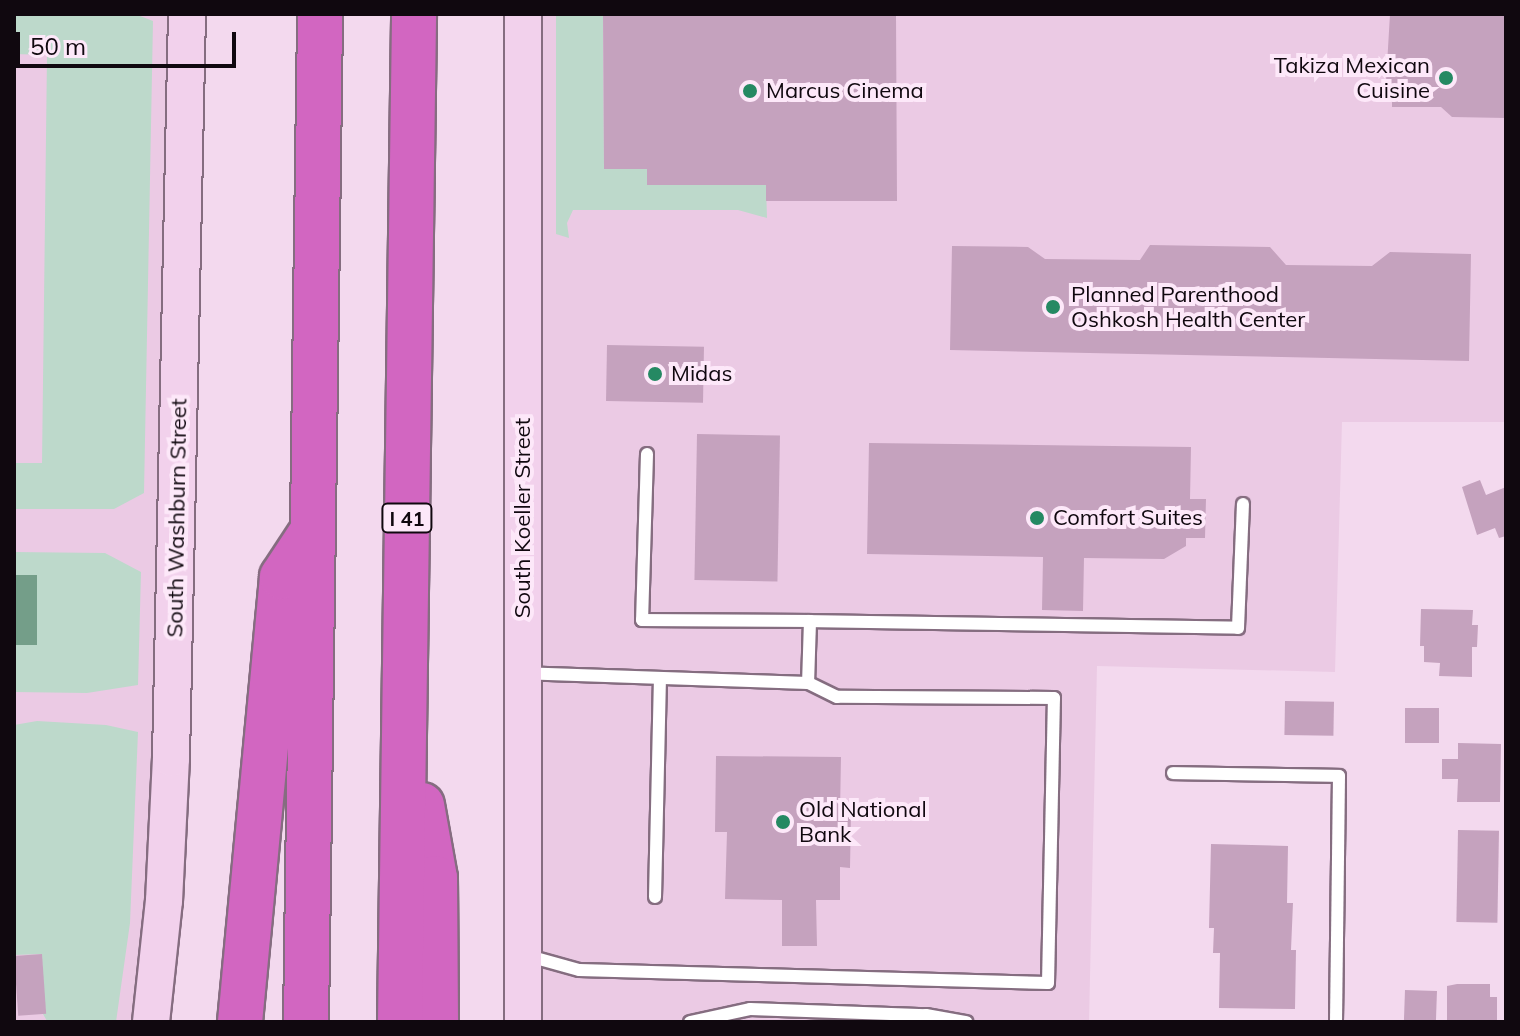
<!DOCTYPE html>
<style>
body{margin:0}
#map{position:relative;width:1520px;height:1036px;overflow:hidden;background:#f3d9ee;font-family:Mulish,sans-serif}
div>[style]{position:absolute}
.built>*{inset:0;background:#ebcae4}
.green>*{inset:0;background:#bdd9cb}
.water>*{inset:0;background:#749e89;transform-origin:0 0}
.building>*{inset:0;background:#c5a2be;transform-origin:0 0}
.roads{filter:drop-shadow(2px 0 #856d80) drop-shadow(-2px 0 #856d80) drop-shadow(0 2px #856d80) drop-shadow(0 -2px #856d80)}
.lane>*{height:12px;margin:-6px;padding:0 6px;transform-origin:6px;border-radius:6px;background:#fff}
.secondary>*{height:36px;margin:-18px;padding:0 18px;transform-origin:18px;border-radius:18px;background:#f2d1ec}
.highway>*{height:44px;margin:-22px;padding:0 22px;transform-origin:22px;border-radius:22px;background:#d266c1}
.dots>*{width:22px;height:22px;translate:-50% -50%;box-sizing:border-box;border:4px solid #fde8f9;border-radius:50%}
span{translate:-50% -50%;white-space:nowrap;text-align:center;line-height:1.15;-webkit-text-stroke:8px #fde8f9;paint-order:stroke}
.shield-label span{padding:2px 6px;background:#fde8f9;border:2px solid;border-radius:6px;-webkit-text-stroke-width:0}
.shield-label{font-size:20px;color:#10080f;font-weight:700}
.poi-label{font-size:22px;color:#10080f}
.right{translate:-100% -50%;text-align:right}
.left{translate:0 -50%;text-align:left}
.street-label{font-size:22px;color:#10080f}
.frame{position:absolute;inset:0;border:16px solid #10080f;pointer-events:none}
.scale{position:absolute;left:16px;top:32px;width:220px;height:36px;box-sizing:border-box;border:4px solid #10080f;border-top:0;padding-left:10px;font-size:24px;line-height:28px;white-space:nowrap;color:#10080f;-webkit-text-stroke:6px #fde8f9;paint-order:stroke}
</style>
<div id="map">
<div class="built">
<div style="clip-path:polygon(14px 14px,187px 14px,151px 1022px,14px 1022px)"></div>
<div style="clip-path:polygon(523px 14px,1506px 14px,1506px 422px,1342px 422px,1335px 672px,1097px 666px,1089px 1022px,523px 1022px)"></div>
</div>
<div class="green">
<div style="clip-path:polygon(14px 14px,135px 14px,153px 21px,144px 493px,114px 509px,14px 509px,14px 463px,42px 463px,47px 55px,14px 54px)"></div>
<div style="clip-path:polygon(556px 14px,603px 14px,604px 169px,647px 169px,647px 185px,766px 185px,767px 218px,738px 210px,573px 210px,567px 223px,569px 238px,556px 234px)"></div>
<div style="clip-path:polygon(14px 552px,105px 553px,141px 572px,138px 685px,87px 693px,14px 692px,14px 645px,36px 644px,37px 575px,14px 575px)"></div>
<div style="clip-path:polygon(37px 721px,106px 725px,138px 732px,130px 923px,116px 1022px,47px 1021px,43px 1014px,42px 954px,14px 955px,14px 725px)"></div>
</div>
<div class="water">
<div style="left:14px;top:575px;width:23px;height:70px"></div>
</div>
<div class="building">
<div style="clip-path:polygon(603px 14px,896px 14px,897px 201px,766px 201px,766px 185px,647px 185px,647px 169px,604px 169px)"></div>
<div style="clip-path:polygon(1390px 14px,1506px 14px,1506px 118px,1452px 117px,1441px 107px,1392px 107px,1392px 99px,1385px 99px)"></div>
<div style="clip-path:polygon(1150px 245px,1270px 247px,1286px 265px,1372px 266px,1390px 252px,1471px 254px,1469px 361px,950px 350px,952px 246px,1028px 247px,1045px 259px,1140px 260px)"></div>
<div style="left:607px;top:345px;width:97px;height:56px;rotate:1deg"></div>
<div style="left:697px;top:434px;width:83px;height:146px;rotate:1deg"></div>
<div style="clip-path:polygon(869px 443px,1191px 447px,1190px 499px,1206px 499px,1205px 538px,1186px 538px,1186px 546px,1164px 559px,1084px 558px,1083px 611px,1042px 610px,1043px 557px,867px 554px)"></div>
<div style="clip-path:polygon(1480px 480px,1486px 495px,1506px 487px,1506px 536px,1499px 538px,1495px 528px,1477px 535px,1462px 487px)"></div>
<div style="clip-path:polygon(1421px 609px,1473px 610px,1472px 625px,1478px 625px,1477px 647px,1472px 647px,1472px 677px,1439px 676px,1440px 663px,1424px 662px,1424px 646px,1420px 646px)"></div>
<div style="left:1285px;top:701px;width:49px;height:34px;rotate:1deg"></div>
<div style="left:1405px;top:708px;width:34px;height:35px"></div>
<div style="clip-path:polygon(1458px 743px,1501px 744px,1500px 802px,1457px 802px,1458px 779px,1442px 779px,1442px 759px,1458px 759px)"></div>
<div style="clip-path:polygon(716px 756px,841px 757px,840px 812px,851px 812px,850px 868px,840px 867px,840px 900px,816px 900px,817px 946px,782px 946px,782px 900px,725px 899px,727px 832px,715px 832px)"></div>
<div style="left:1458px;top:830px;width:41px;height:92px;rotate:1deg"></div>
<div style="clip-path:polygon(1211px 844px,1288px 846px,1287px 903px,1293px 903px,1291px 950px,1296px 950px,1295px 1009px,1219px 1008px,1220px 953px,1213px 953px,1214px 928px,1209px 928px)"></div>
<div style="left:42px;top:954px;width:60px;height:28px;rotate:86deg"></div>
<div style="clip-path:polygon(1457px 984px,1490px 984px,1490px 997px,1497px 997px,1497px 1022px,1447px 1022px,1447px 986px)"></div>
<div style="left:1405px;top:990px;width:32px;height:32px;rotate:2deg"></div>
</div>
<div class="roads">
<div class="lane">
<div style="left:647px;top:454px;width:166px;rotate:91.7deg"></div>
<div style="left:642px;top:620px;width:168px;rotate:0.3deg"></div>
<div style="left:810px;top:621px;width:62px;rotate:91.8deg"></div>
<div style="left:810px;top:621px;width:428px;rotate:0.9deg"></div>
<div style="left:1238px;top:628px;width:124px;rotate:-87.7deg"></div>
<div style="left:1173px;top:773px;width:166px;rotate:1deg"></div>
<div style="left:1339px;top:776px;width:246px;rotate:90.7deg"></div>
<div style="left:655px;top:897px;width:219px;rotate:-88.7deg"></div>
<div style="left:525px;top:955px;width:56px;rotate:15.5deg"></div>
<div style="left:579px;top:970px;width:469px;rotate:1.6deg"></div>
<div style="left:1048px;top:983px;width:285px;rotate:-88.8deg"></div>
<div style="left:1054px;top:698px;width:217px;rotate:-179.7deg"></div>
<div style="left:837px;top:697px;width:32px;rotate:-154deg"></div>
<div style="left:808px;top:683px;width:282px;rotate:-178deg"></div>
<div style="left:690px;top:1022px;width:61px;rotate:-12.2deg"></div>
<div style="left:750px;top:1009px;width:176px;rotate:2deg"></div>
<div style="left:926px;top:1015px;width:41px;rotate:9.9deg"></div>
</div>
<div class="secondary">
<div style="left:523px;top:14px;width:1008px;rotate:90deg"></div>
<div style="left:151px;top:1022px;width:122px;rotate:-83.9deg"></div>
<div style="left:164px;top:901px;width:143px;rotate:-87.2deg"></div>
<div style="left:171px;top:758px;width:744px;rotate:-88.77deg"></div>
</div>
<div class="highway">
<div style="left:422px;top:805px;width:74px;rotate:79.9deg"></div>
<div style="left:435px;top:878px;width:144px;rotate:89.6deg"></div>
<div style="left:240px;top:1022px;width:447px;rotate:-84.6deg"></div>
<div style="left:282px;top:577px;width:49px;rotate:-56.6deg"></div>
<div style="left:306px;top:1022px;width:1008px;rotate:-89.2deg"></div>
<div style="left:400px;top:1022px;width:1008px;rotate:-89.2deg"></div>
</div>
</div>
<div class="dots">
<div style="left:1446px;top:78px;background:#258963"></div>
<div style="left:750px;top:91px;background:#258963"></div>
<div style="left:1053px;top:307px;background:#258963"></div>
<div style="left:655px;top:374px;background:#258963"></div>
<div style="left:1037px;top:518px;background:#258963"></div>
<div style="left:783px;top:822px;background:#258963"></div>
</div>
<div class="shield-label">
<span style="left:407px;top:518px">I 41</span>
</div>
<div class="poi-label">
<span class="right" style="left:1430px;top:78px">Takiza Mexican<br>Cuisine</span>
<span class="left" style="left:766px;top:91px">Marcus Cinema</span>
<span class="left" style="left:1071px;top:307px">Planned Parenthood<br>Oshkosh Health Center</span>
<span class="left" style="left:671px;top:374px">Midas</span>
<span class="left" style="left:1053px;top:518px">Comfort Suites</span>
<span class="left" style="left:799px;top:822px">Old National<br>Bank</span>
</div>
<div class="street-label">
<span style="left:177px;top:518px;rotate:-89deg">South Washburn Street</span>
<span style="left:523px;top:518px;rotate:-90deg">South Koeller Street</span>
</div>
<div class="frame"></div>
<div class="scale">50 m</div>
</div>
